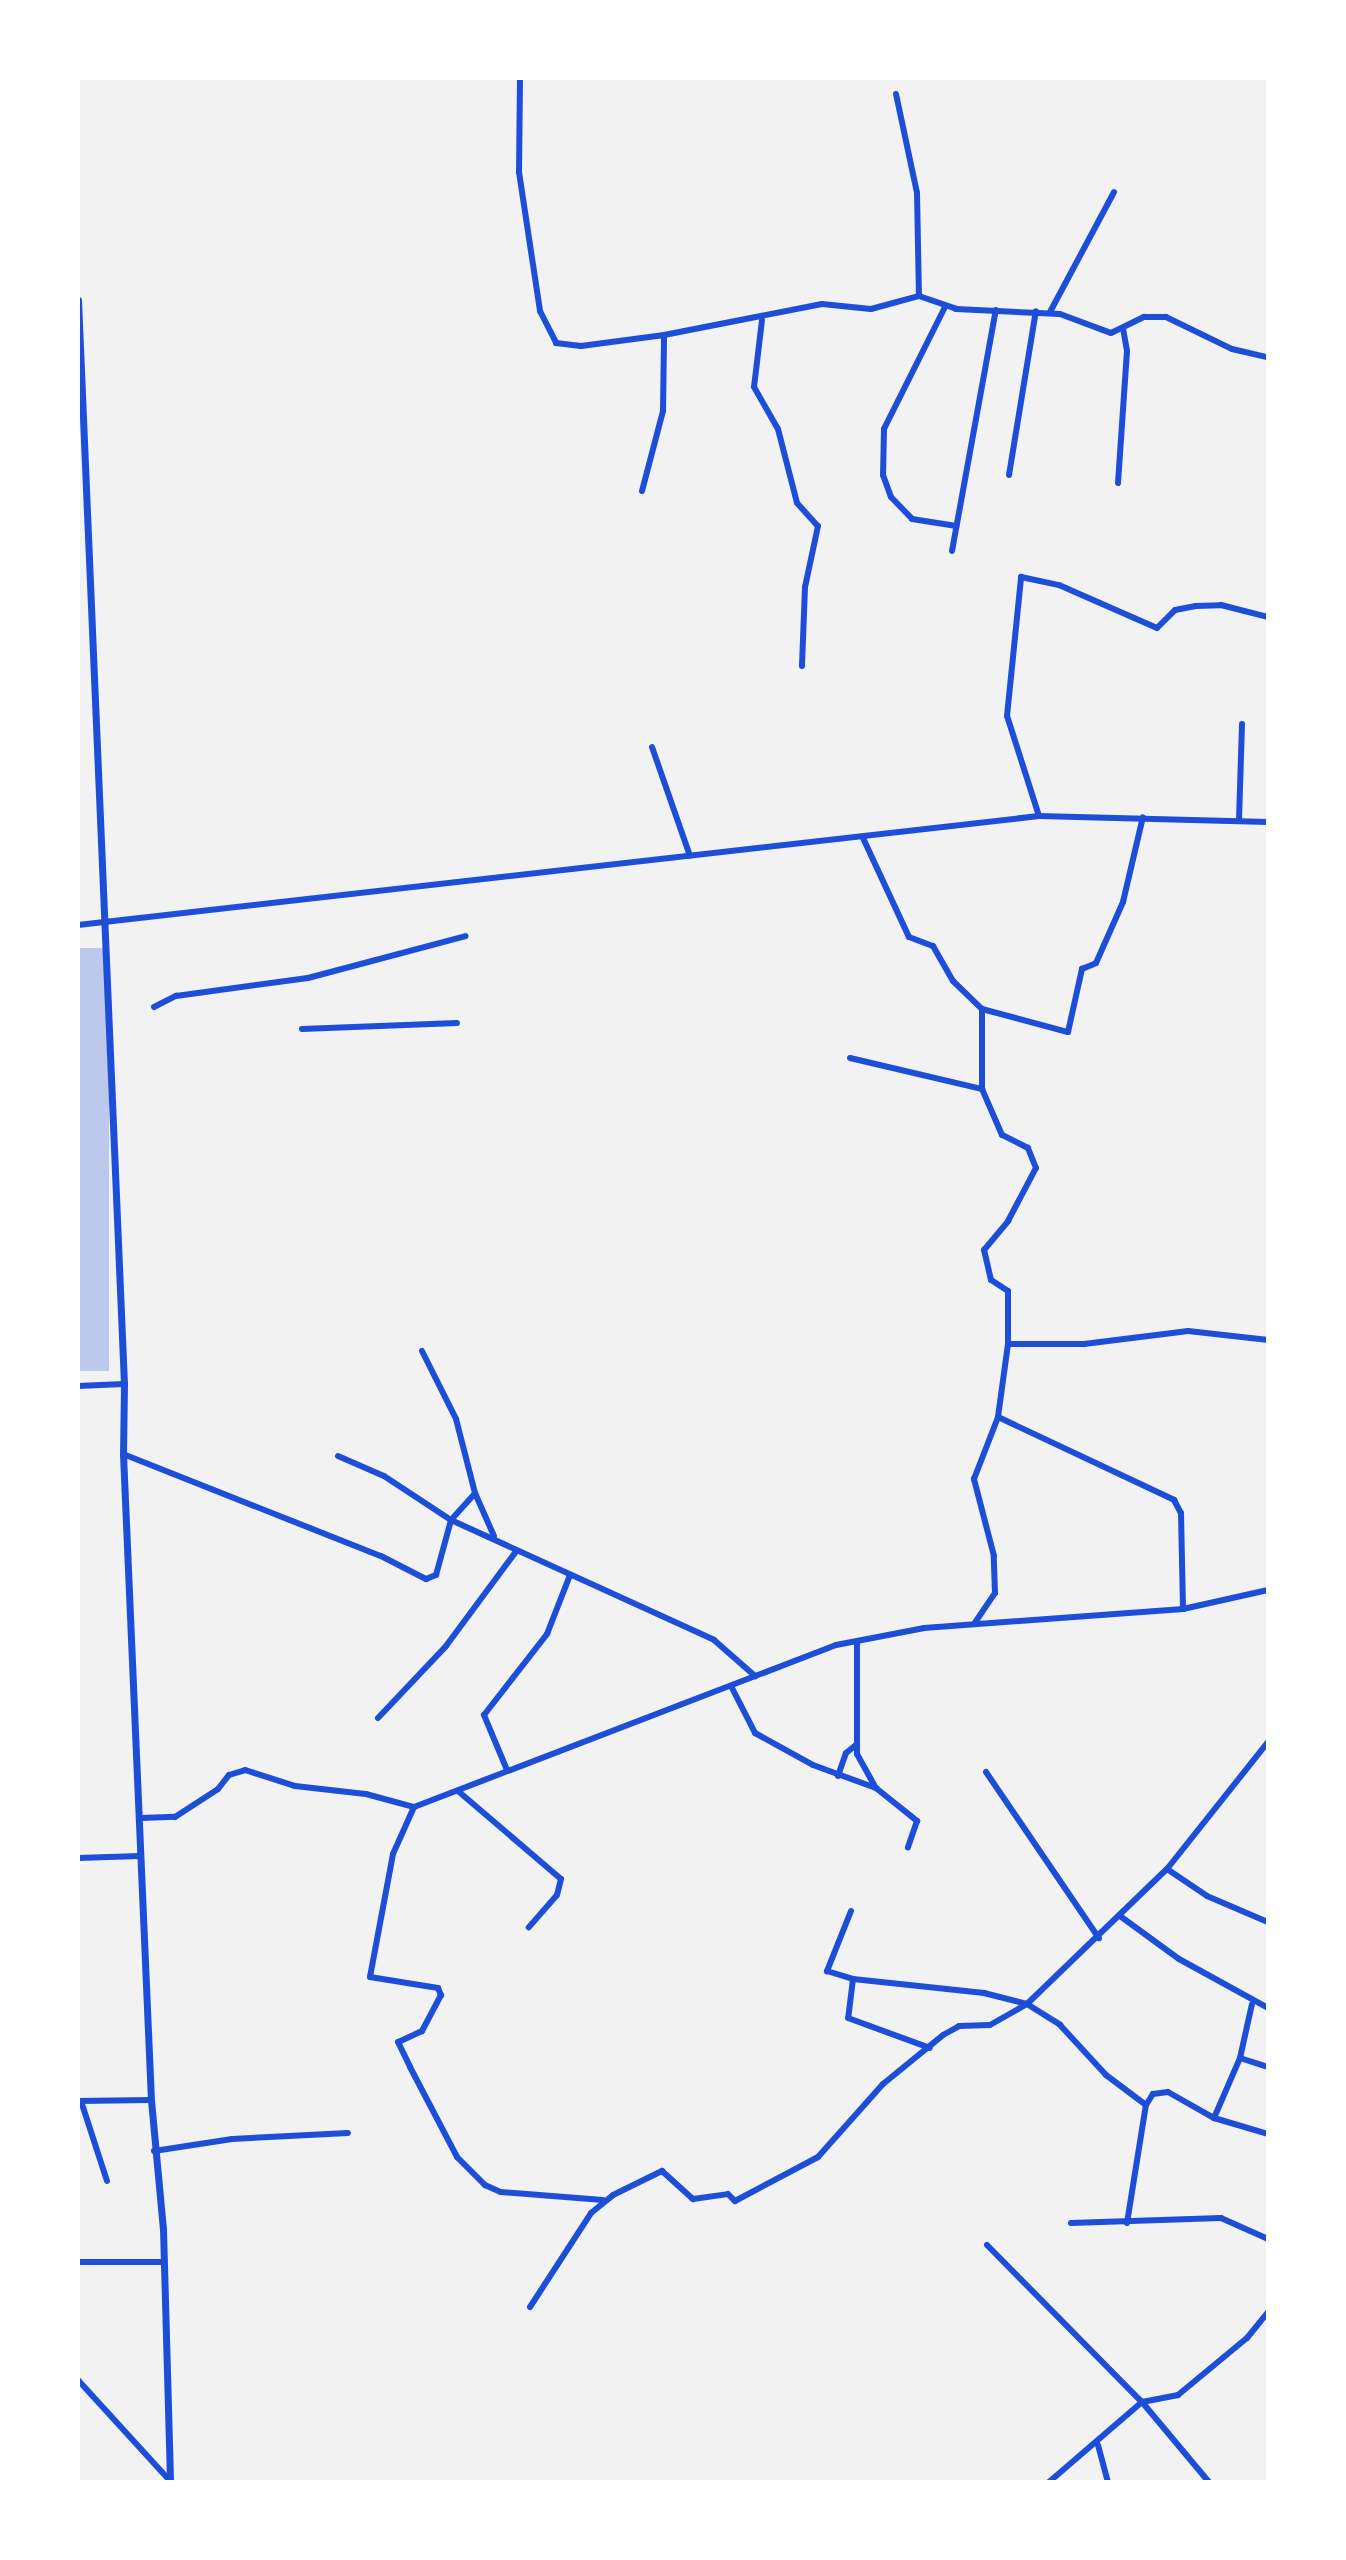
<!DOCTYPE html>
<style>
body{margin:0}
#map{position:relative;width:1346px;height:2560px;overflow:hidden;background:#f2f2f2;font-family:"IBM Plex Serif",serif}
div>[style]{position:absolute}
.building>*{inset:0;background:#bdc9ec;transform-origin:0 0}
.minor>*{height:6px;margin:-3px;padding:0 3px;transform-origin:3px;border-radius:3px;background:#1d4ed8}
.tertiary>*{height:7px;margin:-3.5px;padding:0 3.5px;transform-origin:3.5px;border-radius:3.5px;background:#1d4ed8}
span{translate:-50% -50%;white-space:nowrap;text-align:center;line-height:1.15;-webkit-text-stroke:7px #fff;paint-order:stroke}
.frame{position:absolute;inset:0;border:80px solid #fff;pointer-events:none}
</style>
<div id="map">
<div class="building">
<div style="left:78px;top:948px;width:31px;height:423px"></div>
</div>
<div class="minor">
<div style="left:520px;top:78px;width:94px;rotate:90.6deg"></div>
<div style="left:519px;top:172px;width:141px;rotate:81.4deg"></div>
<div style="left:540px;top:311px;width:36px;rotate:63deg"></div>
<div style="left:556px;top:343px;width:25px;rotate:7deg"></div>
<div style="left:581px;top:346px;width:84px;rotate:-7.5deg"></div>
<div style="left:664px;top:335px;width:161px;rotate:-11.1deg"></div>
<div style="left:822px;top:304px;width:49px;rotate:5.8deg"></div>
<div style="left:871px;top:309px;width:50px;rotate:-15.2deg"></div>
<div style="left:919px;top:296px;width:39px;rotate:19deg"></div>
<div style="left:956px;top:309px;width:104px;rotate:2.8deg"></div>
<div style="left:1060px;top:314px;width:54px;rotate:20.4deg"></div>
<div style="left:1111px;top:333px;width:37px;rotate:-26deg"></div>
<div style="left:1144px;top:317px;width:22px"></div>
<div style="left:1166px;top:317px;width:73px;rotate:25.9deg"></div>
<div style="left:1232px;top:349px;width:37px;rotate:13deg"></div>
<div style="left:896px;top:94px;width:101px;rotate:78deg"></div>
<div style="left:917px;top:193px;width:103px;rotate:88.9deg"></div>
<div style="left:945px;top:307px;width:136px;rotate:116.6deg"></div>
<div style="left:884px;top:429px;width:46px;rotate:91.2deg"></div>
<div style="left:883px;top:475px;width:23px;rotate:70deg"></div>
<div style="left:891px;top:497px;width:30px;rotate:46deg"></div>
<div style="left:912px;top:519px;width:45px;rotate:9deg"></div>
<div style="left:1050px;top:312px;width:136px;rotate:-61.9deg"></div>
<div style="left:762px;top:320px;width:67px;rotate:96.8deg"></div>
<div style="left:754px;top:387px;width:48px;rotate:60.3deg"></div>
<div style="left:778px;top:429px;width:76px;rotate:75.6deg"></div>
<div style="left:797px;top:503px;width:31px;rotate:48deg"></div>
<div style="left:818px;top:526px;width:62px;rotate:102deg"></div>
<div style="left:805px;top:587px;width:79px;rotate:92.2deg"></div>
<div style="left:1009px;top:475px;width:166px;rotate:-80.7deg"></div>
<div style="left:1118px;top:483px;width:132px;rotate:-86.1deg"></div>
<div style="left:1127px;top:351px;width:23px;rotate:-100deg"></div>
<div style="left:642px;top:491px;width:83px;rotate:-75.3deg"></div>
<div style="left:663px;top:411px;width:76px;rotate:-89.2deg"></div>
<div style="left:952px;top:551px;width:245px;rotate:-79.7deg"></div>
<div style="left:652px;top:747px;width:115px;rotate:70.8deg"></div>
<div style="left:1039px;top:816px;width:105px;rotate:-107.7deg"></div>
<div style="left:1007px;top:716px;width:140px;rotate:-84.2deg"></div>
<div style="left:1021px;top:577px;width:39px;rotate:12deg"></div>
<div style="left:1059px;top:585px;width:107px;rotate:23.7deg"></div>
<div style="left:1157px;top:628px;width:25px;rotate:-45deg"></div>
<div style="left:1175px;top:610px;width:21px;rotate:-11deg"></div>
<div style="left:1196px;top:606px;width:25px;rotate:-2deg"></div>
<div style="left:1221px;top:605px;width:49px;rotate:14.3deg"></div>
<div style="left:1239px;top:820px;width:96px;rotate:-88.2deg"></div>
<div style="left:863px;top:838px;width:109px;rotate:65.1deg"></div>
<div style="left:909px;top:937px;width:26px;rotate:21deg"></div>
<div style="left:933px;top:946px;width:40px;rotate:60.3deg"></div>
<div style="left:953px;top:981px;width:40px;rotate:44deg"></div>
<div style="left:982px;top:1009px;width:89px;rotate:15deg"></div>
<div style="left:1068px;top:1032px;width:65px;rotate:-77.5deg"></div>
<div style="left:1082px;top:969px;width:15px;rotate:-23deg"></div>
<div style="left:1096px;top:963px;width:67px;rotate:-66.1deg"></div>
<div style="left:1123px;top:902px;width:87px;rotate:-76.8deg"></div>
<div style="left:78px;top:925px;width:967px;rotate:-6.47deg"></div>
<div style="left:1039px;top:816px;width:229px;rotate:1.5deg"></div>
<div style="left:154px;top:1007px;width:25px;rotate:-27deg"></div>
<div style="left:176px;top:996px;width:133px;rotate:-7.8deg"></div>
<div style="left:308px;top:978px;width:163px;rotate:-14.9deg"></div>
<div style="left:302px;top:1029px;width:155px;rotate:-2.2deg"></div>
<div style="left:850px;top:1058px;width:136px;rotate:13.2deg"></div>
<div style="left:1008px;top:1344px;width:76px"></div>
<div style="left:1084px;top:1344px;width:105px;rotate:-7.1deg"></div>
<div style="left:1188px;top:1331px;width:81px;rotate:6.4deg"></div>
<div style="left:422px;top:1351px;width:76px;rotate:63.4deg"></div>
<div style="left:456px;top:1419px;width:76px;rotate:75.6deg"></div>
<div style="left:475px;top:1493px;width:47px;rotate:66.2deg"></div>
<div style="left:78px;top:1386px;width:46px;rotate:-2.5deg"></div>
<div style="left:998px;top:1417px;width:195px;rotate:25.2deg"></div>
<div style="left:1174px;top:1500px;width:15px;rotate:62deg"></div>
<div style="left:1181px;top:1513px;width:96px;rotate:88.8deg"></div>
<div style="left:123px;top:1454px;width:277px;rotate:21.6deg"></div>
<div style="left:381px;top:1556px;width:51px;rotate:27.1deg"></div>
<div style="left:426px;top:1579px;width:11px;rotate:-22deg"></div>
<div style="left:436px;top:1575px;width:57px;rotate:-74.7deg"></div>
<div style="left:451px;top:1520px;width:36px;rotate:-48deg"></div>
<div style="left:338px;top:1456px;width:50px;rotate:23.5deg"></div>
<div style="left:384px;top:1476px;width:80px;rotate:33.3deg"></div>
<div style="left:451px;top:1520px;width:289px;rotate:24.5deg"></div>
<div style="left:714px;top:1640px;width:55px;rotate:41.3deg"></div>
<div style="left:974px;top:1624px;width:37px;rotate:-56deg"></div>
<div style="left:995px;top:1593px;width:37px;rotate:-92deg"></div>
<div style="left:994px;top:1556px;width:80px;rotate:-104.6deg"></div>
<div style="left:974px;top:1479px;width:66px;rotate:-68.8deg"></div>
<div style="left:998px;top:1417px;width:74px;rotate:-82.2deg"></div>
<div style="left:1008px;top:1344px;width:53px;rotate:-90deg"></div>
<div style="left:1008px;top:1291px;width:20px;rotate:-147deg"></div>
<div style="left:991px;top:1280px;width:31px;rotate:-103deg"></div>
<div style="left:984px;top:1250px;width:38px;rotate:-50deg"></div>
<div style="left:1008px;top:1221px;width:60px;rotate:-62.2deg"></div>
<div style="left:1036px;top:1168px;width:22px;rotate:-112deg"></div>
<div style="left:1028px;top:1148px;width:29px;rotate:-153deg"></div>
<div style="left:1002px;top:1135px;width:50px;rotate:-113.5deg"></div>
<div style="left:982px;top:1089px;width:80px;rotate:-90deg"></div>
<div style="left:857px;top:1643px;width:111px;rotate:90deg"></div>
<div style="left:857px;top:1754px;width:39px;rotate:61deg"></div>
<div style="left:876px;top:1788px;width:53px;rotate:38.8deg"></div>
<div style="left:917px;top:1821px;width:28px;rotate:109deg"></div>
<div style="left:731px;top:1686px;width:53px;rotate:62.9deg"></div>
<div style="left:755px;top:1733px;width:66px;rotate:28.9deg"></div>
<div style="left:813px;top:1765px;width:67px;rotate:20.1deg"></div>
<div style="left:378px;top:1718px;width:99px;rotate:-46.6deg"></div>
<div style="left:446px;top:1646px;width:119px;rotate:-53.5deg"></div>
<div style="left:507px;top:1770px;width:60px;rotate:-112.7deg"></div>
<div style="left:484px;top:1715px;width:103px;rotate:-52.1deg"></div>
<div style="left:547px;top:1634px;width:63px;rotate:-68.7deg"></div>
<div style="left:986px;top:1772px;width:201px;rotate:55.8deg"></div>
<div style="left:838px;top:1776px;width:24px;rotate:-71deg"></div>
<div style="left:846px;top:1753px;width:13px;rotate:-39deg"></div>
<div style="left:458px;top:1791px;width:135px;rotate:40.5deg"></div>
<div style="left:561px;top:1879px;width:16px;rotate:104deg"></div>
<div style="left:557px;top:1895px;width:43px;rotate:131.2deg"></div>
<div style="left:414px;top:1807px;width:51px;rotate:114.1deg"></div>
<div style="left:393px;top:1854px;width:125px;rotate:100.6deg"></div>
<div style="left:370px;top:1977px;width:69px;rotate:9.2deg"></div>
<div style="left:438px;top:1988px;width:8px;rotate:67deg"></div>
<div style="left:441px;top:1995px;width:41px;rotate:117.8deg"></div>
<div style="left:422px;top:2031px;width:26px;rotate:155deg"></div>
<div style="left:398px;top:2042px;width:28px;rotate:64deg"></div>
<div style="left:410px;top:2067px;width:102px;rotate:62.4deg"></div>
<div style="left:457px;top:2157px;width:40px;rotate:45deg"></div>
<div style="left:485px;top:2185px;width:17px;rotate:24deg"></div>
<div style="left:501px;top:2192px;width:102px;rotate:4.5deg"></div>
<div style="left:141px;top:1818px;width:34px;rotate:-2deg"></div>
<div style="left:175px;top:1817px;width:51px;rotate:-33.1deg"></div>
<div style="left:218px;top:1789px;width:18px;rotate:-52deg"></div>
<div style="left:229px;top:1775px;width:17px;rotate:-17deg"></div>
<div style="left:245px;top:1770px;width:52px;rotate:17.7deg"></div>
<div style="left:295px;top:1786px;width:71px;rotate:6.4deg"></div>
<div style="left:366px;top:1794px;width:50px;rotate:15.2deg"></div>
<div style="left:414px;top:1807px;width:452px;rotate:-21deg"></div>
<div style="left:836px;top:1645px;width:90px;rotate:-10.9deg"></div>
<div style="left:924px;top:1628px;width:260px;rotate:-4.2deg"></div>
<div style="left:1183px;top:1609px;width:87px;rotate:-12.6deg"></div>
<div style="left:78px;top:1858px;width:62px;rotate:-1.8deg"></div>
<div style="left:1167px;top:1869px;width:48px;rotate:34deg"></div>
<div style="left:1207px;top:1896px;width:66px;rotate:23.1deg"></div>
<div style="left:851px;top:1911px;width:65px;rotate:111.8deg"></div>
<div style="left:827px;top:1971px;width:27px;rotate:17deg"></div>
<div style="left:853px;top:1979px;width:39px;rotate:97deg"></div>
<div style="left:848px;top:2018px;width:87px;rotate:20.1deg"></div>
<div style="left:1120px;top:1916px;width:73px;rotate:36.1deg"></div>
<div style="left:1179px;top:1959px;width:102px;rotate:28.8deg"></div>
<div style="left:853px;top:1979px;width:132px;rotate:6.1deg"></div>
<div style="left:984px;top:1993px;width:44px;rotate:14.3deg"></div>
<div style="left:1027px;top:2004px;width:39px;rotate:32deg"></div>
<div style="left:1060px;top:2025px;width:68px;rotate:47.4deg"></div>
<div style="left:1106px;top:2075px;width:50px;rotate:36.9deg"></div>
<div style="left:1146px;top:2105px;width:13px;rotate:-58deg"></div>
<div style="left:1153px;top:2094px;width:15px;rotate:-8deg"></div>
<div style="left:1168px;top:2092px;width:53px;rotate:29.5deg"></div>
<div style="left:1214px;top:2118px;width:56px;rotate:16.5deg"></div>
<div style="left:1240px;top:2058px;width:29px;rotate:18deg"></div>
<div style="left:78px;top:2101px;width:73px;rotate:-0.8deg"></div>
<div style="left:81px;top:2101px;width:84px;rotate:72deg"></div>
<div style="left:1214px;top:2118px;width:65px;rotate:-66.6deg"></div>
<div style="left:1240px;top:2058px;width:55px;rotate:-77.5deg"></div>
<div style="left:154px;top:2151px;width:79px;rotate:-8.7deg"></div>
<div style="left:232px;top:2139px;width:116px;rotate:-3deg"></div>
<div style="left:1071px;top:2223px;width:150px;rotate:-1.9deg"></div>
<div style="left:1221px;top:2218px;width:51px;rotate:24.1deg"></div>
<div style="left:1127px;top:2223px;width:120px;rotate:-80.9deg"></div>
<div style="left:987px;top:2245px;width:221px;rotate:45.4deg"></div>
<div style="left:1142px;top:2402px;width:104px;rotate:50.1deg"></div>
<div style="left:78px;top:2262px;width:85px"></div>
<div style="left:530px;top:2307px;width:112px;rotate:-57deg"></div>
<div style="left:591px;top:2213px;width:28px;rotate:-39deg"></div>
<div style="left:613px;top:2195px;width:55px;rotate:-26.1deg"></div>
<div style="left:662px;top:2171px;width:42px;rotate:42.1deg"></div>
<div style="left:693px;top:2199px;width:35px;rotate:-8deg"></div>
<div style="left:728px;top:2194px;width:10px;rotate:45deg"></div>
<div style="left:735px;top:2201px;width:94px;rotate:-27.9deg"></div>
<div style="left:818px;top:2157px;width:98px;rotate:-48.3deg"></div>
<div style="left:883px;top:2084px;width:77px;rotate:-39.2deg"></div>
<div style="left:943px;top:2035px;width:18px;rotate:-29deg"></div>
<div style="left:959px;top:2026px;width:31px;rotate:-2deg"></div>
<div style="left:990px;top:2025px;width:43px;rotate:-29.6deg"></div>
<div style="left:1027px;top:2004px;width:194px;rotate:-44deg"></div>
<div style="left:1167px;top:1869px;width:162px;rotate:-51.5deg"></div>
<div style="left:78px;top:2380px;width:138px;rotate:47.6deg"></div>
<div style="left:1098px;top:2445px;width:38px;rotate:75deg"></div>
<div style="left:1049px;top:2482px;width:123px;rotate:-40.7deg"></div>
<div style="left:1142px;top:2402px;width:37px;rotate:-11deg"></div>
<div style="left:1178px;top:2395px;width:89px;rotate:-39.6deg"></div>
<div style="left:1247px;top:2338px;width:33px;rotate:-51deg"></div>
</div>
<div class="tertiary">
<div style="left:78px;top:300px;width:1085px;rotate:87.57deg"></div>
<div style="left:124px;top:1384px;width:70px;rotate:90.8deg"></div>
<div style="left:123px;top:1454px;width:647px;rotate:87.52deg"></div>
<div style="left:151px;top:2100px;width:130px;rotate:84.7deg"></div>
<div style="left:163px;top:2229px;width:253px;rotate:88.4deg"></div>
</div>
<div class="frame"></div>
</div>
